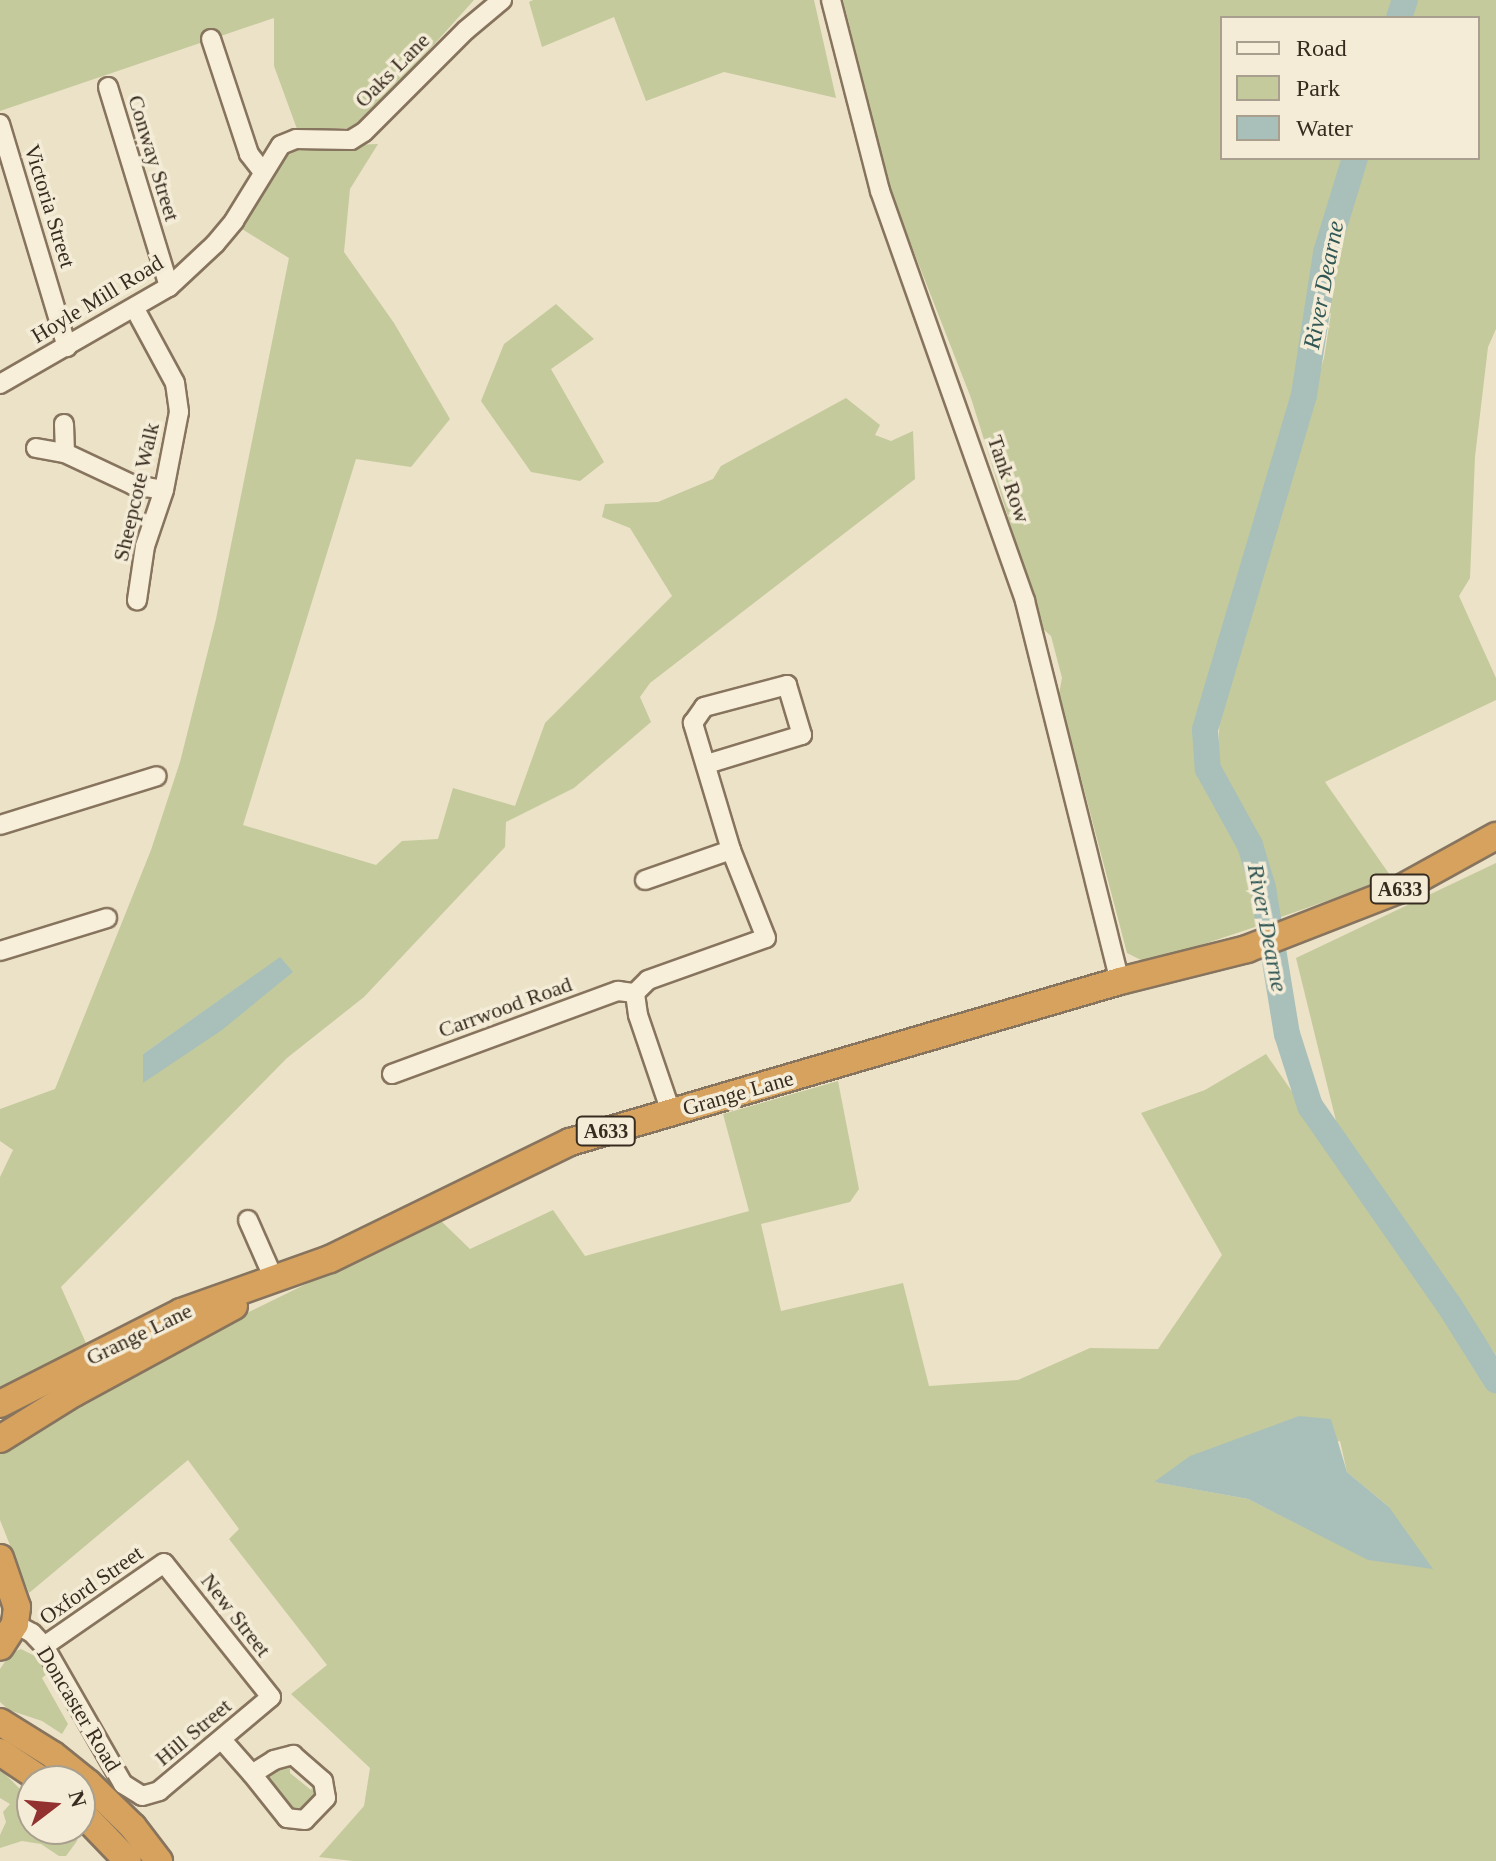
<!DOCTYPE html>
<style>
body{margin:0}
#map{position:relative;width:1496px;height:1861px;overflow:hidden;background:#ece2c7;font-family:Georgia,serif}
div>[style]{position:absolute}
.green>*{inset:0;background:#c4ca9c}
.water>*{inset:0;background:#a8c0b9}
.river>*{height:26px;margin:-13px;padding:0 13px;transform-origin:13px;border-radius:13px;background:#a8c0b9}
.roads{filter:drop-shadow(2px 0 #87745e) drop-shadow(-2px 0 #87745e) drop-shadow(0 2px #87745e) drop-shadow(0 -2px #87745e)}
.minor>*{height:18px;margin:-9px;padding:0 9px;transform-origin:9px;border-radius:9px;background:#f7efda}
.highway>*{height:26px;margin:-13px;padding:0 13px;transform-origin:13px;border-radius:13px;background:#d6a25e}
span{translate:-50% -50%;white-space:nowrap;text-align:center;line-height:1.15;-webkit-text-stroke:7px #f4ecd7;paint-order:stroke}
.shield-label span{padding:2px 6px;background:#f4ecd7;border:2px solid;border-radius:6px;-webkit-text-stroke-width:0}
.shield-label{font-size:20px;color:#382c20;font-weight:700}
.street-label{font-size:22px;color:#382c20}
.water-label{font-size:24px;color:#315755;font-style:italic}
.legend{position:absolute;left:1220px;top:16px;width:260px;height:144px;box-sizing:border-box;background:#f4ecd7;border:2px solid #a99f8e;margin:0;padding:10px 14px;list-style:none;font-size:24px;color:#382c20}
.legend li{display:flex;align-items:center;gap:16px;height:40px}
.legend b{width:40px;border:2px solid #a99f8e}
.north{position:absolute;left:16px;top:1765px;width:80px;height:80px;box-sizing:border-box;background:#f4ecd7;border:2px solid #a99f8e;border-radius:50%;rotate:74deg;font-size:22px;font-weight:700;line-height:32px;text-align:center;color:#382c20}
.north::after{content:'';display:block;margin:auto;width:28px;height:36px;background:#933131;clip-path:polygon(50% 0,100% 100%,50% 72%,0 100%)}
</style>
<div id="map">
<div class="green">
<div style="clip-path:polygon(0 0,474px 0,386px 98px,350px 128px,297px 129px,274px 66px,274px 18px,0 111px)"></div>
<div style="clip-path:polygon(533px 0,814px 0,836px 98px,724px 72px,646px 101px,614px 17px,542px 47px,529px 2px)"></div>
<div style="clip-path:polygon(evenodd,843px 0,1496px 0,1496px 329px,1488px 347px,1475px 457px,1470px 578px,1459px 596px,1496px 678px,1496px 700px,1325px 782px,1392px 878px,1278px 918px,1261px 847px,1217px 769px,1220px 714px,1324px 358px,1331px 313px,1309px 326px,1297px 392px,1199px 731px,1201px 774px,1242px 850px,1260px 894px,1261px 925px,1147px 963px,1127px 953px,1059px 694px,1062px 678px,1051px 636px,1043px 629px,971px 398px,892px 196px,843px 0,1222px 18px,1478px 18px,1478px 158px,1222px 158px,1222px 18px)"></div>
<div style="clip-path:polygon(evenodd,378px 144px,350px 189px,344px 252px,394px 323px,450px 419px,411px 467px,356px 459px,243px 825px,376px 865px,402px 841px,438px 839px,453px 788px,515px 806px,545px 723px,672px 596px,630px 528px,602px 517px,605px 504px,658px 502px,713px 479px,721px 466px,846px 398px,880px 425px,875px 435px,891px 441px,913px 431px,915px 479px,650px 683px,640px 697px,651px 722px,574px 788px,506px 822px,505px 847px,364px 997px,287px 1058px,61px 1287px,90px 1352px,0 1393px,0 1177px,13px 1150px,0 1141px,0 1109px,55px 1089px,151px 850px,180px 762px,216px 619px,289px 258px,242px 229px,283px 159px,299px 147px,378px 144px,280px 958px,281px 958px,143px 1082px,143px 1054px,280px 958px)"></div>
<div style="clip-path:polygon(556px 304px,594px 339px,551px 369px,604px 462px,580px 481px,531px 472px,481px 401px,504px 344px)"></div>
<div style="clip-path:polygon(1496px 863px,1496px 1355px,1338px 1129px,1296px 958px)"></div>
<div style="clip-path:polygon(evenodd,1266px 1054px,1496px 1386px,1496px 1861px,353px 1861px,319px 1857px,364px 1806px,370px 1768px,291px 1694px,327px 1665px,229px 1539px,239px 1529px,188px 1460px,29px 1593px,0 1520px,0 1454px,10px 1442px,157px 1357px,439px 1219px,470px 1249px,553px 1210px,585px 1256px,749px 1211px,723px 1114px,838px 1081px,859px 1189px,850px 1202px,761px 1224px,781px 1311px,903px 1283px,929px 1386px,1018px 1380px,1090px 1348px,1158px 1349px,1222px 1255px,1141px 1113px,1205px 1090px,1266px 1054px,1340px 1441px,1347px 1472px,1389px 1507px,1306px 1528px,1248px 1499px,1155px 1482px,1340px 1441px)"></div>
<div style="clip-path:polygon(21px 1649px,39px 1658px,48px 1673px,42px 1678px,68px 1724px,62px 1734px,42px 1721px,9px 1710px,0 1702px,0 1669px,11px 1653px)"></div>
<div style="clip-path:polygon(290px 1762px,290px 1773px,311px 1790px,315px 1780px,319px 1796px,307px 1811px,293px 1814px,268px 1783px,271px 1769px)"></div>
<div style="clip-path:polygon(0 1769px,32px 1801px,32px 1829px,79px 1832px,77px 1841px,66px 1856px,59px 1856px,41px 1844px,22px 1841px,0 1848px,0 1835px,6px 1822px,3px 1812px,10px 1804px,0 1798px)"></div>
</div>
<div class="water">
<div style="clip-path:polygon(280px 957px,293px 972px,222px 1030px,143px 1083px,143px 1054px)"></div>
<div style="clip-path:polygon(1299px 1416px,1331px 1419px,1347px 1472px,1389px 1507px,1433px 1569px,1368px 1560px,1248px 1499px,1154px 1482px,1190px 1456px)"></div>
</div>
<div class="river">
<div style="left:1399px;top:18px;width:19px;rotate:-72deg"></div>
<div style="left:1355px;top:158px;width:99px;rotate:107deg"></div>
<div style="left:1326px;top:253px;width:144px;rotate:98.8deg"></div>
<div style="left:1304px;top:395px;width:349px;rotate:106.5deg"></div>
<div style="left:1205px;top:730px;width:39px;rotate:86deg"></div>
<div style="left:1208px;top:769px;width:87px;rotate:61.1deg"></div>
<div style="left:1250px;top:845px;width:45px;rotate:73.2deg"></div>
<div style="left:1263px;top:888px;width:148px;rotate:80.7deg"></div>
<div style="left:1287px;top:1034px;width:76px;rotate:72.3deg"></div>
<div style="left:1310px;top:1106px;width:243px;rotate:55.1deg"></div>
<div style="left:1449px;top:1305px;width:89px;rotate:57.9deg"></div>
</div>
<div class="roads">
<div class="minor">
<div style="left:831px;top:0;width:197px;rotate:75.6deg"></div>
<div style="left:880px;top:191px;width:435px;rotate:70.5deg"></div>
<div style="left:1025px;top:601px;width:392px;rotate:76deg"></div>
<div style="left:211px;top:39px;width:121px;rotate:71.7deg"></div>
<div style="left:249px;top:154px;width:23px;rotate:52deg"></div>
<div style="left:108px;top:87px;width:209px;rotate:73deg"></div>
<div style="left:0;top:124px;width:233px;rotate:73.3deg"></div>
<div style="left:135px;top:309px;width:84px;rotate:61.6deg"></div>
<div style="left:175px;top:383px;width:29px;rotate:82deg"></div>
<div style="left:179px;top:412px;width:79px;rotate:100.9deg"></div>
<div style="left:164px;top:490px;width:59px;rotate:108.7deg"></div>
<div style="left:145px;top:546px;width:55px;rotate:98.4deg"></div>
<div style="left:0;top:384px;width:195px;rotate:-29.9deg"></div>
<div style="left:169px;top:287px;width:63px;rotate:-43.1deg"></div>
<div style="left:215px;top:244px;width:30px;rotate:-50deg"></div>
<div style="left:234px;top:221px;width:89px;rotate:-58.3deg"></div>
<div style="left:281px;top:145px;width:16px;rotate:-22deg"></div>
<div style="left:296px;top:139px;width:55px;rotate:1deg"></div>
<div style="left:351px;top:140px;width:15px;rotate:-32deg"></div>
<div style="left:364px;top:132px;width:144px;rotate:-45deg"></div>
<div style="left:466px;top:30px;width:47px;rotate:-39.8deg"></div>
<div style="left:64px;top:424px;width:29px;rotate:88deg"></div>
<div style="left:36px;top:448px;width:29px;rotate:10deg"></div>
<div style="left:65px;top:453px;width:75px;rotate:25.2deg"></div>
<div style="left:133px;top:485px;width:31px;rotate:9deg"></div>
<div style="left:0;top:825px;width:164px;rotate:-17.3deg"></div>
<div style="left:645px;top:880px;width:91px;rotate:-19.2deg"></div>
<div style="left:0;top:951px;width:112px;rotate:-17.1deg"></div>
<div style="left:392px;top:1074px;width:241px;rotate:-20.2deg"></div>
<div style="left:618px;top:991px;width:17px;rotate:7deg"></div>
<div style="left:671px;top:1112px;width:102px;rotate:-108.8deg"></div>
<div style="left:638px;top:1015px;width:22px;rotate:-98deg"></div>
<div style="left:635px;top:993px;width:18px;rotate:-45deg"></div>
<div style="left:648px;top:980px;width:125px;rotate:-19.6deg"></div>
<div style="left:766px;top:938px;width:95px;rotate:-111.7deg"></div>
<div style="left:731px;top:850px;width:133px;rotate:-106.7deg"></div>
<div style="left:693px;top:723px;width:19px;rotate:-55deg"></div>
<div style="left:704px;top:707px;width:86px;rotate:-14.8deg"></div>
<div style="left:787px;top:685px;width:52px;rotate:73.3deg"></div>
<div style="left:802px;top:735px;width:99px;rotate:163deg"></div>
<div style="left:248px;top:1220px;width:64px;rotate:66.2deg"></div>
<div style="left:15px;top:1624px;width:19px;rotate:28deg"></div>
<div style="left:32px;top:1633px;width:18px;rotate:47deg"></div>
<div style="left:44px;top:1646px;width:159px;rotate:60.2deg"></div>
<div style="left:123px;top:1784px;width:22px;rotate:32deg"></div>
<div style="left:142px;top:1796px;width:18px;rotate:-16deg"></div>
<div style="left:159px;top:1791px;width:146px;rotate:-40deg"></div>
<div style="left:271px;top:1697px;width:171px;rotate:-128.6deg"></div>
<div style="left:164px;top:1563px;width:146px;rotate:145.3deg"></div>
<div style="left:222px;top:1740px;width:45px;rotate:48.6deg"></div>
<div style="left:252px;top:1774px;width:26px;rotate:-32deg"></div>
<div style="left:274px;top:1760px;width:20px;rotate:-15deg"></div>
<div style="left:293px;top:1755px;width:40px;rotate:41deg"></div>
<div style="left:323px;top:1781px;width:17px;rotate:80deg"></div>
<div style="left:326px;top:1798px;width:30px;rotate:134deg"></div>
<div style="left:305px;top:1820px;width:18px;rotate:-174deg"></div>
<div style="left:287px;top:1818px;width:56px;rotate:-128.5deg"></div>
</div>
<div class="highway">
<div style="left:0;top:1404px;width:203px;rotate:-26.9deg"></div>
<div style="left:181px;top:1312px;width:158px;rotate:-19.6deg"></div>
<div style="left:330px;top:1259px;width:267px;rotate:-26deg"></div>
<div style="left:570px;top:1142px;width:573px;rotate:-16.32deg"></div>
<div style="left:1120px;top:981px;width:131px;rotate:-14.1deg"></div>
<div style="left:1247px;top:949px;width:162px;rotate:-21.3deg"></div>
<div style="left:1398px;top:890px;width:112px;rotate:-28.9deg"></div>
<div style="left:0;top:1439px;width:87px;rotate:-31.9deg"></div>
<div style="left:74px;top:1393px;width:182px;rotate:-28.5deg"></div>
<div style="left:0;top:1558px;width:52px;rotate:70.9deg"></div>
<div style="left:17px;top:1607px;width:17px;rotate:97deg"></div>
<div style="left:15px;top:1624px;width:27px;rotate:123deg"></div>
<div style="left:0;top:1722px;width:62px;rotate:31.9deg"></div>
<div style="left:53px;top:1755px;width:45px;rotate:38.7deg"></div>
<div style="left:88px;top:1783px;width:63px;rotate:44.4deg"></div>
<div style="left:133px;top:1827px;width:43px;rotate:52.6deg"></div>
<div style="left:0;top:1752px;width:52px;rotate:34deg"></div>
<div style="left:80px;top:1811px;width:69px;rotate:46.2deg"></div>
</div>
</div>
<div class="shield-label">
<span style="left:1400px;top:889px">A633</span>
<span style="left:606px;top:1131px">A633</span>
</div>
<div class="street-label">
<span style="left:392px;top:70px;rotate:-45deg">Oaks Lane</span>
<span style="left:154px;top:158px;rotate:73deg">Conway Street</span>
<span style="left:50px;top:206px;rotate:73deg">Victoria Street</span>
<span style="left:97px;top:299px;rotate:-31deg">Hoyle Mill Road</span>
<span style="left:1009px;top:479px;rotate:71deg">Tank Row</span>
<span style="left:136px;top:492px;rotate:-77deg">Sheepcote Walk</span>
<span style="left:505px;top:1007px;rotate:-20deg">Carrwood Road</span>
<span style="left:738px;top:1093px;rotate:-16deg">Grange Lane</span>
<span style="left:139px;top:1334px;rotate:-26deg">Grange Lane</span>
<span style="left:91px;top:1585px;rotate:-35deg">Oxford Street</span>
<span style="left:236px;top:1615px;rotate:52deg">New Street</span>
<span style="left:79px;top:1709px;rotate:59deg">Doncaster Road</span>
<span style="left:193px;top:1732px;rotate:-40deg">Hill Street</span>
</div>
<div class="water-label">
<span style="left:1324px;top:285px;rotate:-79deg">River Dearne</span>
<span style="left:1267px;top:928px;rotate:79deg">River Dearne</span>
</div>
<ul class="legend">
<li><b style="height:10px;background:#f7efda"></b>Road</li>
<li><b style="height:22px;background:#c4ca9c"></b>Park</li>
<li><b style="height:22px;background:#a8c0b9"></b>Water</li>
</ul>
<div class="north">N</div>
</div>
